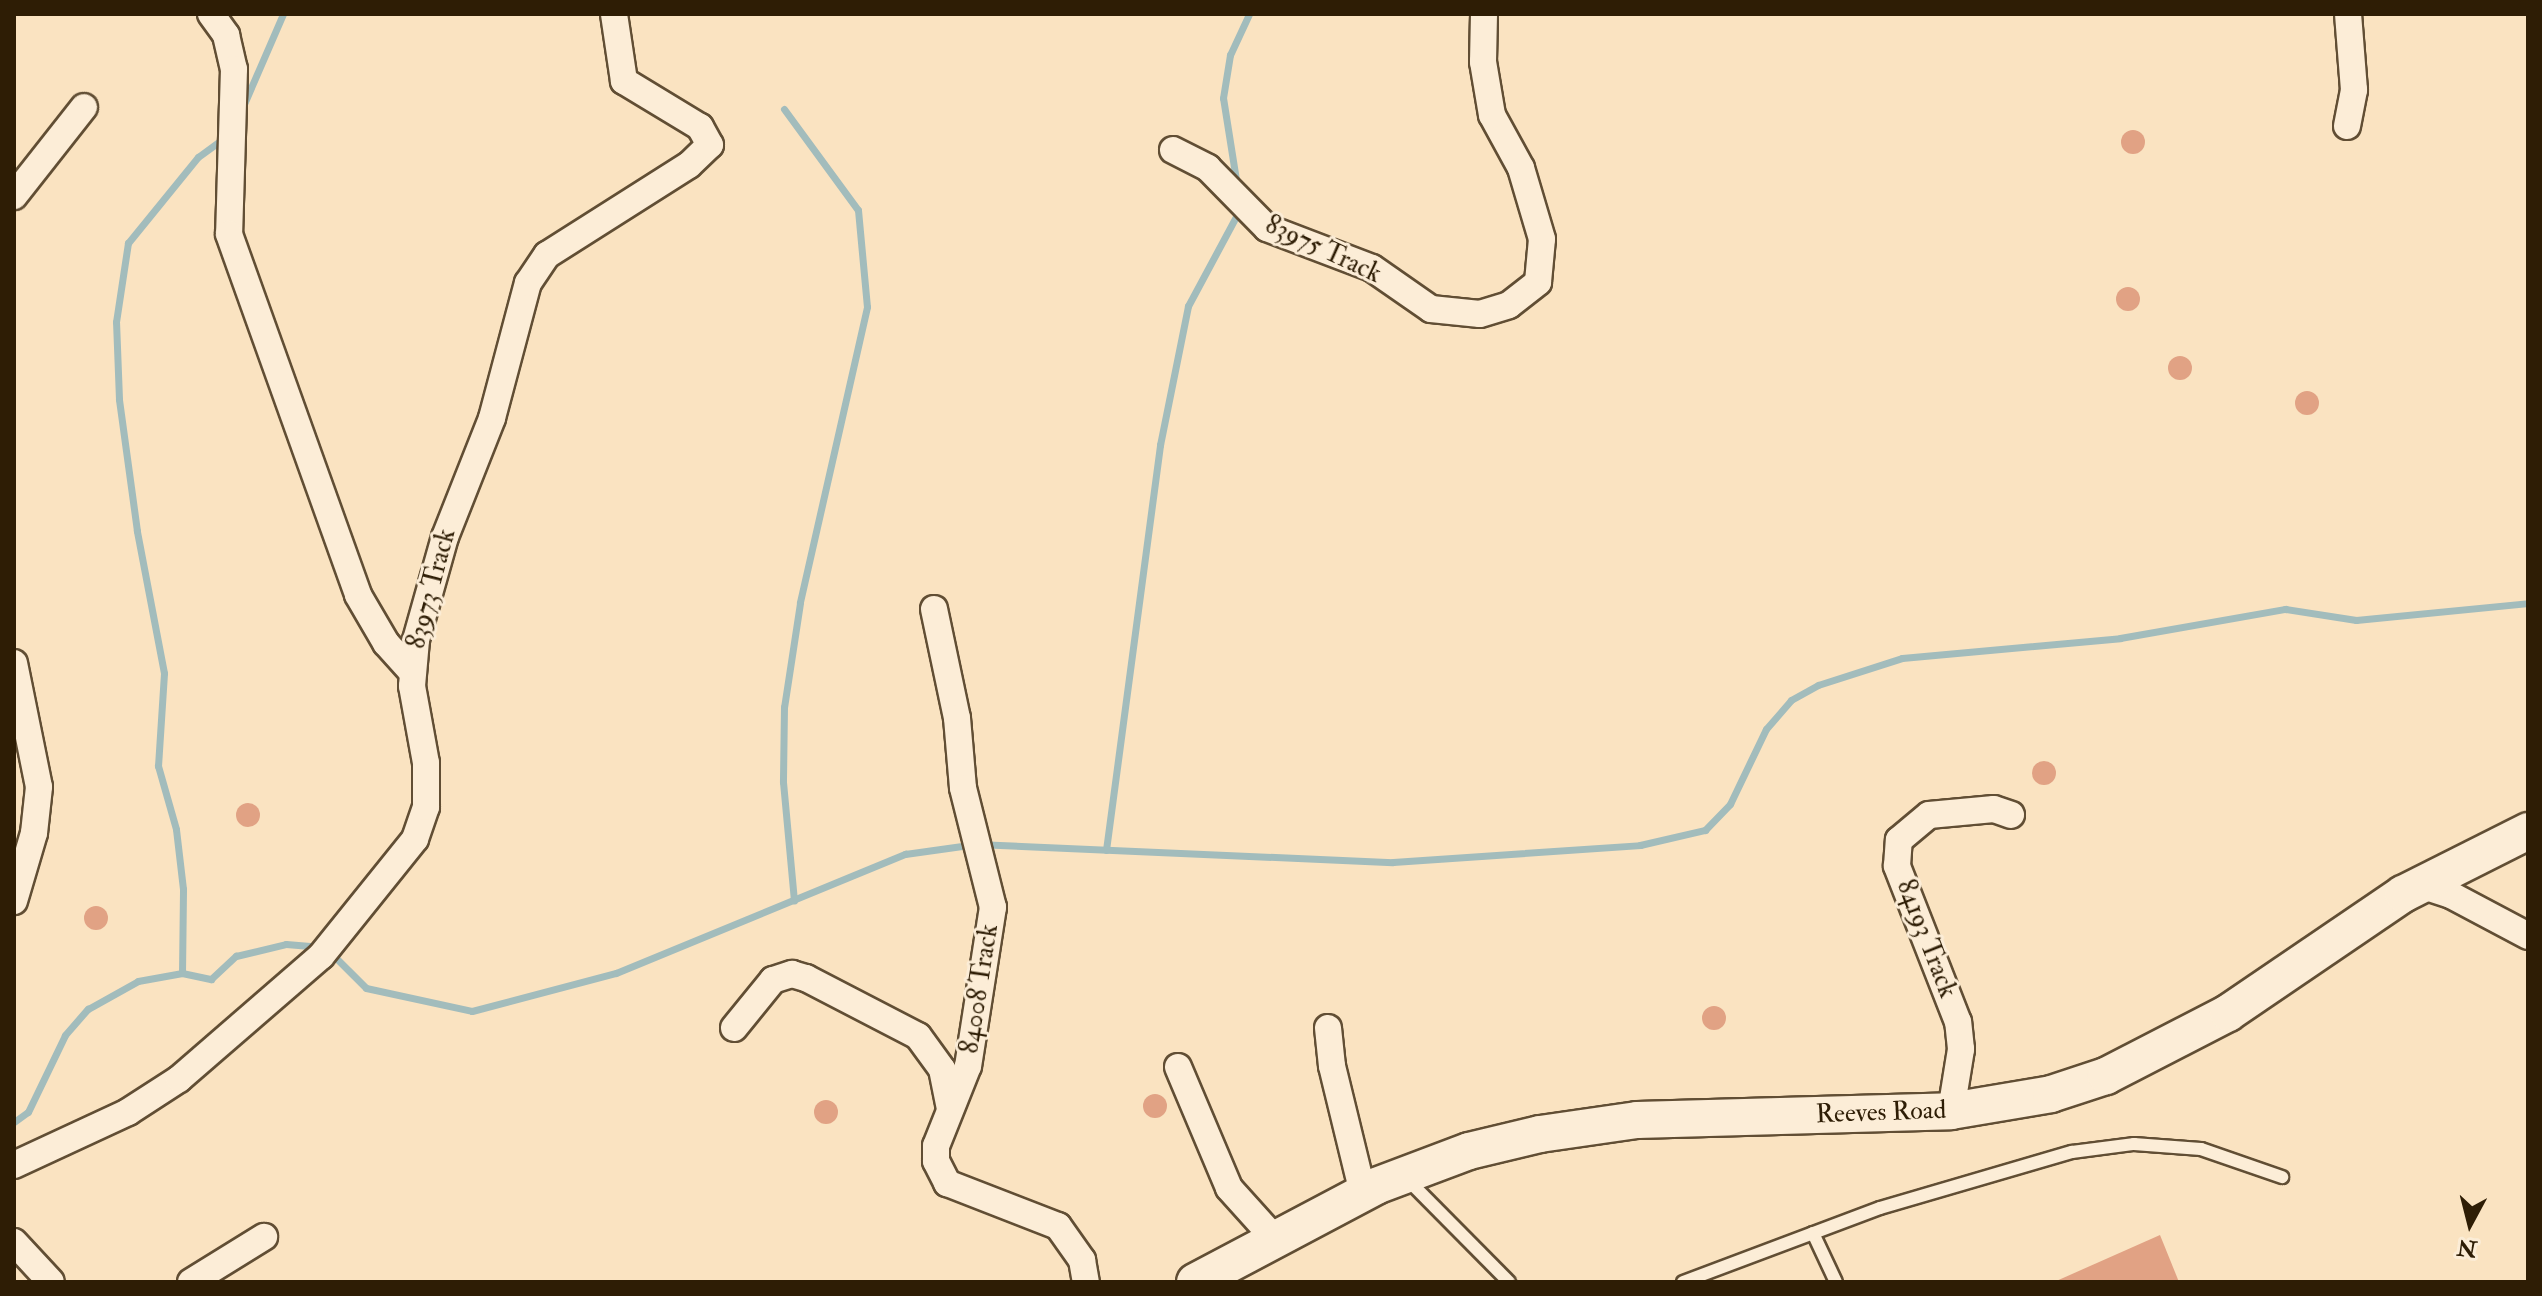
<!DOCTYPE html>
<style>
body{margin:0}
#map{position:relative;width:2542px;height:1296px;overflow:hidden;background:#fae3c1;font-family:"IM FELL Double Pica",serif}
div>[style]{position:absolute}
.stream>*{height:7px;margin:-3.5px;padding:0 3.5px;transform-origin:3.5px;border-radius:3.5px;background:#a2bcbc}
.building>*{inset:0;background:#e1a284}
.round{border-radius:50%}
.roads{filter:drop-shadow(2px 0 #614e34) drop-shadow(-2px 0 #614e34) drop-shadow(0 2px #614e34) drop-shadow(0 -2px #614e34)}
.lane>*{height:12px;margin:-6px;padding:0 6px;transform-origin:6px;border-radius:6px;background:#fcedd7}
.street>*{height:26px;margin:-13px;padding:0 13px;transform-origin:13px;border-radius:13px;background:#fcedd7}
.secondary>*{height:36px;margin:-18px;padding:0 18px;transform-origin:18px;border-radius:18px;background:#fcedd7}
span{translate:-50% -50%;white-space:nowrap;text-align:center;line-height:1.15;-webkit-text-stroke:6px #fcedd7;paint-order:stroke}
.street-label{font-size:26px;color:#2e1d05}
.frame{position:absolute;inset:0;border:16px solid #2e1d05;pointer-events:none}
.north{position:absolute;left:2430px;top:1184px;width:80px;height:80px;-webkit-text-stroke:6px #fcedd7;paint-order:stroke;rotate:187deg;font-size:22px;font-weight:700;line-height:32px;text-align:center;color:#2e1d05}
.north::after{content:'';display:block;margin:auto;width:28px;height:36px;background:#2e1d05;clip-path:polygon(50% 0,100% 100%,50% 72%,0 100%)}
</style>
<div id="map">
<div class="stream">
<div style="left:244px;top:104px;width:98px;rotate:-66.6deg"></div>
<div style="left:784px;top:109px;width:125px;rotate:53.8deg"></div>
<div style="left:858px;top:210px;width:97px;rotate:84.7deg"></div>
<div style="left:867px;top:307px;width:303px;rotate:102.8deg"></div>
<div style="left:800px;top:603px;width:105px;rotate:98.7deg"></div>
<div style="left:784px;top:707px;width:75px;rotate:90.8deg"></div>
<div style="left:783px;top:782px;width:119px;rotate:84.7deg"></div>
<div style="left:1237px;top:186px;width:89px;rotate:-99deg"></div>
<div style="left:1223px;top:98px;width:44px;rotate:-80.8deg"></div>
<div style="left:1230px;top:55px;width:45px;rotate:-65.1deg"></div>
<div style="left:1106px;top:850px;width:409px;rotate:-82.4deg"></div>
<div style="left:1160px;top:445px;width:142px;rotate:-78.6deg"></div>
<div style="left:1188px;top:306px;width:110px;rotate:-61.8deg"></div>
<div style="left:334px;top:956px;width:45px;rotate:45deg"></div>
<div style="left:366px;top:988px;width:108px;rotate:12.2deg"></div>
<div style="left:472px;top:1011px;width:149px;rotate:-14.8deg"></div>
<div style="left:616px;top:973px;width:313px;rotate:-22.4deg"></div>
<div style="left:905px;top:854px;width:72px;rotate:-8deg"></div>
<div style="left:976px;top:844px;width:417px;rotate:2.5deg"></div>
<div style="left:1393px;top:862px;width:248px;rotate:-3.9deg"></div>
<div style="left:1640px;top:845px;width:67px;rotate:-13deg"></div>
<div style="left:1705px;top:830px;width:36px;rotate:-46deg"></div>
<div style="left:1730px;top:804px;width:83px;rotate:-64.4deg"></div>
<div style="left:1766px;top:729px;width:38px;rotate:-49deg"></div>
<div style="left:1791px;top:700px;width:31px;rotate:-29deg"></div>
<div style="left:1818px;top:685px;width:88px;rotate:-17.8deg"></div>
<div style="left:1902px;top:658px;width:219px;rotate:-5.2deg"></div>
<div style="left:2120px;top:638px;width:168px;rotate:-10deg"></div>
<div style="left:2285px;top:609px;width:72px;rotate:8.8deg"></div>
<div style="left:2356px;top:620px;width:173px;rotate:-5.6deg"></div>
<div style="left:182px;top:973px;width:84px;rotate:-89.3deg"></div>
<div style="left:183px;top:889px;width:60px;rotate:-96.7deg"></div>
<div style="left:176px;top:829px;width:66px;rotate:-105.9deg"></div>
<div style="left:158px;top:766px;width:93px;rotate:-86.3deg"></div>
<div style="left:164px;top:673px;width:145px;rotate:-100.8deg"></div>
<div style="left:137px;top:531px;width:133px;rotate:-97.8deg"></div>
<div style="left:119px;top:399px;width:77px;rotate:-92.2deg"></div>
<div style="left:116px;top:322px;width:80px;rotate:-81.4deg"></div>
<div style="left:128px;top:243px;width:111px;rotate:-50.9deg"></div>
<div style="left:198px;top:157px;width:32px;rotate:-36deg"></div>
<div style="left:14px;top:1122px;width:17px;rotate:-36deg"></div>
<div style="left:28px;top:1112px;width:85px;rotate:-64.3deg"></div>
<div style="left:65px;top:1035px;width:35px;rotate:-49deg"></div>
<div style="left:88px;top:1009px;width:57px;rotate:-29.2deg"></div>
<div style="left:138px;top:981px;width:45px;rotate:-10.3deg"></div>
<div style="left:182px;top:973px;width:30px;rotate:12deg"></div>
<div style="left:211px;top:979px;width:34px;rotate:-43deg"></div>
<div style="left:236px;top:956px;width:51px;rotate:-13.5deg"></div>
<div style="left:286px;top:944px;width:24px;rotate:5deg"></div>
</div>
<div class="building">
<div class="round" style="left:2121px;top:130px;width:24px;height:24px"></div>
<div class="round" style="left:2116px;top:287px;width:24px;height:24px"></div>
<div class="round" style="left:2168px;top:356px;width:24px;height:24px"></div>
<div class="round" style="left:2295px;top:391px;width:24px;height:24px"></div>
<div class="round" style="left:2032px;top:761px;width:24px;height:24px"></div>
<div class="round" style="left:236px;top:803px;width:24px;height:24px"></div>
<div class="round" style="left:84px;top:906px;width:24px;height:24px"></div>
<div class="round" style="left:1702px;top:1006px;width:24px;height:24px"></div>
<div class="round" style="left:1143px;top:1094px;width:24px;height:24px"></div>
<div class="round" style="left:814px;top:1100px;width:24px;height:24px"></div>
<div style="clip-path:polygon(2160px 1235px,2179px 1282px,2054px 1282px)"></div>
</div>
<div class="roads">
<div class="lane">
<div style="left:1407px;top:1179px;width:145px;rotate:45.3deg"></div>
<div style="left:1813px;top:1233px;width:54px;rotate:64.9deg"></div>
<div style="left:1683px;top:1282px;width:210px;rotate:-20.6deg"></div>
<div style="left:1880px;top:1208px;width:200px;rotate:-16.3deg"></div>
<div style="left:2072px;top:1152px;width:63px;rotate:-7.4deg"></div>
<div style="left:2134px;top:1144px;width:67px;rotate:4.3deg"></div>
<div style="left:2201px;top:1149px;width:86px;rotate:19.1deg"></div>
</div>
<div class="street">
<div style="left:211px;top:14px;width:26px;rotate:54deg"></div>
<div style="left:226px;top:35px;width:35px;rotate:77deg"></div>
<div style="left:234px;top:69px;width:165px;rotate:91.7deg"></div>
<div style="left:229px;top:234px;width:383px;rotate:70.3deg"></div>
<div style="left:358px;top:595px;width:56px;rotate:59.7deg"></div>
<div style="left:386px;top:643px;width:39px;rotate:48deg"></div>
<div style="left:2347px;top:126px;width:37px;rotate:-79deg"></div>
<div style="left:2354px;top:90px;width:76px;rotate:-94.5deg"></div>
<div style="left:1173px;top:150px;width:39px;rotate:27deg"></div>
<div style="left:1208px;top:168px;width:84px;rotate:45.5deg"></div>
<div style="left:1267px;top:228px;width:112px;rotate:20.9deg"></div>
<div style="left:1372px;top:268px;width:72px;rotate:34.8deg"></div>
<div style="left:1431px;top:309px;width:49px;rotate:5.8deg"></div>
<div style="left:1480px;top:314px;width:30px;rotate:-17deg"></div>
<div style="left:1509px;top:305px;width:37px;rotate:-38deg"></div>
<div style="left:1538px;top:282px;width:43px;rotate:-84.7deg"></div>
<div style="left:1542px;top:239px;width:74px;rotate:-106.5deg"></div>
<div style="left:1521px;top:168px;width:60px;rotate:-118.7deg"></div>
<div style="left:1492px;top:115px;width:54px;rotate:-99.6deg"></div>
<div style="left:1483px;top:62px;width:48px;rotate:-88.8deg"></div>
<div style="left:14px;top:196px;width:113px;rotate:-51.8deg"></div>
<div style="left:934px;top:609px;width:111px;rotate:78.1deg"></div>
<div style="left:957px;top:718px;width:70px;rotate:85.1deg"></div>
<div style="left:963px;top:788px;width:123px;rotate:75.9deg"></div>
<div style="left:993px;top:907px;width:161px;rotate:98.9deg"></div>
<div style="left:968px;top:1066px;width:86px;rotate:111.8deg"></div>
<div style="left:936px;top:1146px;width:15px;rotate:90deg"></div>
<div style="left:936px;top:1161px;width:25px;rotate:63deg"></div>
<div style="left:947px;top:1183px;width:119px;rotate:21.2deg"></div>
<div style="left:1058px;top:1226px;width:42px;rotate:54.8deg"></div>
<div style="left:1082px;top:1260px;width:22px;rotate:80deg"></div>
<div style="left:14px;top:663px;width:126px;rotate:78.6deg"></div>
<div style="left:39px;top:787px;width:46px;rotate:96.2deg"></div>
<div style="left:34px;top:833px;width:71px;rotate:106.4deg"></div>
<div style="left:2420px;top:885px;width:33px;rotate:18deg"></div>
<div style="left:2451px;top:895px;width:87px;rotate:28deg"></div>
<div style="left:734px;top:1028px;width:62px;rotate:-50.9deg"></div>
<div style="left:773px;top:980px;width:20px;rotate:-18deg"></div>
<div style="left:792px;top:974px;width:15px;rotate:16deg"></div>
<div style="left:806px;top:978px;width:126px;rotate:27.4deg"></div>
<div style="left:918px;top:1036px;width:41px;rotate:54deg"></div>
<div style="left:942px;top:1069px;width:41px;rotate:78.7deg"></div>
<div style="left:1328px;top:1028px;width:38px;rotate:84deg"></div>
<div style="left:1332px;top:1066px;width:131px;rotate:76.3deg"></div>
<div style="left:1178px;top:1067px;width:131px;rotate:67.1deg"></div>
<div style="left:1229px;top:1188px;width:67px;rotate:48deg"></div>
<div style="left:1951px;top:1111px;width:63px;rotate:-80.8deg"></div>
<div style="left:1961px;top:1049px;width:27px;rotate:-96deg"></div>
<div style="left:1958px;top:1022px;width:168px;rotate:-111.4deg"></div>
<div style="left:1897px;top:866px;width:26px;rotate:-86deg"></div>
<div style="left:1899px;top:840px;width:39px;rotate:-40deg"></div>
<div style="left:1929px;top:815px;width:65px;rotate:-5.3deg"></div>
<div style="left:1994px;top:809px;width:18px;rotate:19deg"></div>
<div style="left:14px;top:1165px;width:126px;rotate:-24.9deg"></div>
<div style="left:128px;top:1112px;width:61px;rotate:-32.9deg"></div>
<div style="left:179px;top:1079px;width:188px;rotate:-40.9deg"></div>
<div style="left:321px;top:956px;width:150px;rotate:-51.2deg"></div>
<div style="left:415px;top:839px;width:34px;rotate:-71deg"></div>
<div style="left:426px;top:807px;width:44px;rotate:-90deg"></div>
<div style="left:426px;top:763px;width:78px;rotate:-100.3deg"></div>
<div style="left:412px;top:686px;width:46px;rotate:-85deg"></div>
<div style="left:416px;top:640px;width:107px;rotate:-74.3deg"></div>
<div style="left:445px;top:537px;width:128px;rotate:-68.4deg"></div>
<div style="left:492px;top:418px;width:140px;rotate:-75.1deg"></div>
<div style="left:528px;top:283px;width:34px;rotate:-56deg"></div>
<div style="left:547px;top:255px;width:168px;rotate:-32.4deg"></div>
<div style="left:689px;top:165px;width:29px;rotate:-44deg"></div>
<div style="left:710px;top:145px;width:21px;rotate:-119deg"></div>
<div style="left:700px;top:127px;width:89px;rotate:-148.8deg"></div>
<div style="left:624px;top:81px;width:68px;rotate:-98.5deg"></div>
<div style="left:14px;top:1242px;width:54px;rotate:47.2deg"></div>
<div style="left:191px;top:1282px;width:86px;rotate:-31.7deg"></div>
</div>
<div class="secondary">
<div style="left:1195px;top:1282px;width:205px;rotate:-27.9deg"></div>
<div style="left:1376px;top:1186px;width:99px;rotate:-20.6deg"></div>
<div style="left:1469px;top:1151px;width:73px;rotate:-13.5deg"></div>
<div style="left:1540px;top:1134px;width:98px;rotate:-8.2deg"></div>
<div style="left:1637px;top:1120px;width:314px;rotate:-1.6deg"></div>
<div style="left:1951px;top:1111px;width:101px;rotate:-9.6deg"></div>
<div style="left:2051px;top:1094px;width:58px;rotate:-18.1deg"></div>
<div style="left:2106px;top:1076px;width:137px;rotate:-27.3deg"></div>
<div style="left:2228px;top:1013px;width:212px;rotate:-34.2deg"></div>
<div style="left:2403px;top:894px;width:140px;rotate:-26.7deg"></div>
</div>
</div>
<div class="street-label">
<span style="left:1323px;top:250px;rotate:25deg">83975 Track</span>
<span style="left:432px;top:589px;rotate:-75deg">83973 Track</span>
<span style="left:1926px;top:939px;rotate:69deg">84193 Track</span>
<span style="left:980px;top:989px;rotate:-81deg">84008 Track</span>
<span style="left:1881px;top:1113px;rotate:-2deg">Reeves Road</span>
</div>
<div class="frame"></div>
<div class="north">N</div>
</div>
